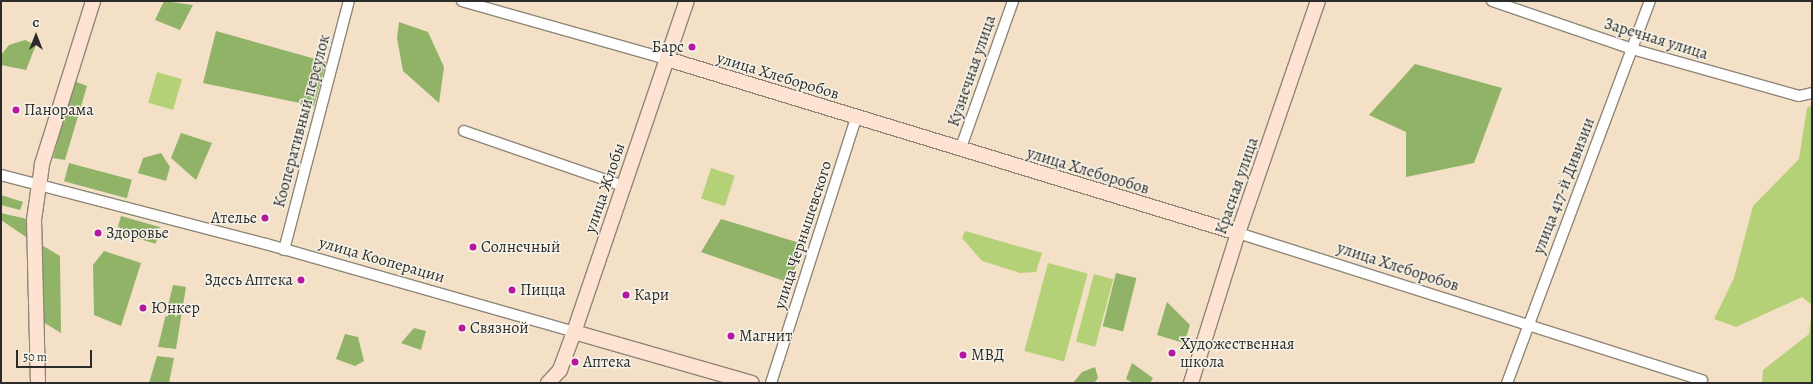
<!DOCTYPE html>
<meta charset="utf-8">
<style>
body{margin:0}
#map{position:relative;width:1813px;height:384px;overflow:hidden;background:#f3e0c6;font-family:Alegreya,serif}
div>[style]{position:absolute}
.green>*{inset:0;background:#b5d177;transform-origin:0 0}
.forest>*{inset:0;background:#90b368;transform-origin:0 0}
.roads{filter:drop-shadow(1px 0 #8f8678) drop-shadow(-1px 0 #8f8678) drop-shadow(0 1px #8f8678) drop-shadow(0 -1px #8f8678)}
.street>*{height:10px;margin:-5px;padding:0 5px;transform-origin:5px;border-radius:5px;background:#fff}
.secondary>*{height:14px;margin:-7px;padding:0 7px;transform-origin:7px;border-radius:7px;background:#fee3d2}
.dots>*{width:11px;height:11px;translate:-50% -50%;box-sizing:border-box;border:2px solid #f7f3e8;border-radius:50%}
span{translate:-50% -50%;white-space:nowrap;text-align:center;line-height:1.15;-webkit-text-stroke:3px #f7f3e8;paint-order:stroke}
.street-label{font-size:16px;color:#2b2b2b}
.poi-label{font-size:16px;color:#2b2b2b}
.right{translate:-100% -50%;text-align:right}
.left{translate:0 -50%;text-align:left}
.frame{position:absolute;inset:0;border:2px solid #2b2b2b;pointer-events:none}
.north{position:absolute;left:16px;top:16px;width:40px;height:40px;-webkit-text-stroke:3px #f7f3e8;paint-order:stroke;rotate:0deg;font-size:11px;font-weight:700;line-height:16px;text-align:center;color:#2b2b2b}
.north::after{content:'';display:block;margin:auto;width:14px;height:18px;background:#2b2b2b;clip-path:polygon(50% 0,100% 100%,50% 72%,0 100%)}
.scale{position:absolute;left:16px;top:350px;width:76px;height:18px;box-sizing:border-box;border:2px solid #2b2b2b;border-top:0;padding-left:5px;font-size:12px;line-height:14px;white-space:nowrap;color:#2b2b2b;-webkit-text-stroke:3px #f7f3e8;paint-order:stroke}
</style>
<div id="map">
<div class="green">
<div style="left:157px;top:72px;width:26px;height:32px;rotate:16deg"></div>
<div style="clip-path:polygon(1812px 105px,1812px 305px,1802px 297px,1736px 327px,1714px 319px,1734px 278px,1753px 206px,1799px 159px,1807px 108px)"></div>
<div style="left:711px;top:168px;width:25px;height:32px;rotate:18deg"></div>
<div style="clip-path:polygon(965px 231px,1042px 253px,1036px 272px,1020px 273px,982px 261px,962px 238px)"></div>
<div style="left:1048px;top:263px;width:41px;height:91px;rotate:15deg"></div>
<div style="left:1094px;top:274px;width:20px;height:70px;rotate:15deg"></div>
<div style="clip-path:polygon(1812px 307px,1812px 383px,1762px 383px,1763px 370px,1809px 334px)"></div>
</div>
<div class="forest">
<div style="clip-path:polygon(164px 1px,193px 5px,180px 30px,155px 20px)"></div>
<div style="clip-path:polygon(399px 22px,428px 32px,444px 67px,439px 103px,403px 71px,397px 38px)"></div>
<div style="clip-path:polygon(216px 31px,326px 62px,314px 106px,203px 83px)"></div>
<div style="clip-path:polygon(25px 40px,36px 45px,26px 70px,1px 65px,1px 55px,9px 45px)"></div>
<div style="clip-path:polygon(1415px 64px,1502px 88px,1474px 163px,1406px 177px,1406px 132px,1369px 115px)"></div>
<div style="clip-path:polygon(74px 81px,87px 86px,65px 160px,53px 158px)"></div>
<div style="clip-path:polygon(181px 133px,212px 143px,196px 180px,171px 158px)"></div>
<div style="clip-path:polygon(161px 153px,170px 167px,166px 181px,138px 173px,143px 158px)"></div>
<div style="left:69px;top:163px;width:65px;height:19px;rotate:15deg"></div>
<div style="clip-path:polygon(1px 195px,23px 202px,20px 210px,1px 205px)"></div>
<div style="clip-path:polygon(1px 213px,27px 219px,26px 237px,1px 220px)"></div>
<div style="left:121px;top:216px;width:41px;height:17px;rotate:16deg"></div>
<div style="clip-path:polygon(721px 219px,803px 244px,790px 283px,701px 252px)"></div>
<div style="clip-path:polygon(40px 244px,60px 256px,61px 333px,43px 322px)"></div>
<div style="clip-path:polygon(104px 251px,141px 263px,121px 326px,94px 315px,93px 265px)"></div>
<div style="left:1116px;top:273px;width:21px;height:55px;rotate:14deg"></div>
<div style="clip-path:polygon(173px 285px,186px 287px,176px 349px,158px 347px)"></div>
<div style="clip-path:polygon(1167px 302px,1190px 325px,1184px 343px,1157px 335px)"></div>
<div style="clip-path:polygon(414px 328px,426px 331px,421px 350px,401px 343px)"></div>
<div style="clip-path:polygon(345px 334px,358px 337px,364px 361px,355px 366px,336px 359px)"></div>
<div style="clip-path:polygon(157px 356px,174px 358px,169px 383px,149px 383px)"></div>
<div style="clip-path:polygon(1132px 363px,1153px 378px,1150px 383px,1133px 383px,1126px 379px)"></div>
<div style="clip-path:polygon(1095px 367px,1098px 378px,1094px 383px,1073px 383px,1082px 372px)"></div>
</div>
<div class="roads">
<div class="street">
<div style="left:462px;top:1px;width:213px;rotate:15.8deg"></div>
<div style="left:1492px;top:1px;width:148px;rotate:18.9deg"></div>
<div style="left:1632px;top:49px;width:173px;rotate:15.7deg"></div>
<div style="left:1799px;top:96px;width:13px;rotate:-13deg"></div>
<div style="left:464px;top:131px;width:169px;rotate:19deg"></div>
<div style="left:960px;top:150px;width:158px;rotate:-70.4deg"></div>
<div style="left:1px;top:175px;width:274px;rotate:14.6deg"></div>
<div style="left:266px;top:244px;width:320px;rotate:15.9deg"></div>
<div style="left:1238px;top:233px;width:487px;rotate:17.6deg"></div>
<div style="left:284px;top:250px;width:257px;rotate:-75.4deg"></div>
<div style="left:771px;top:383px;width:278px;rotate:-72.2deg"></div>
<div style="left:1507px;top:383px;width:408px;rotate:-69.5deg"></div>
</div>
<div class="secondary">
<div style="left:667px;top:59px;width:597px;rotate:16.95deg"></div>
<div style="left:574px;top:332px;width:185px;rotate:16deg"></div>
<div style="left:38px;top:383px;width:163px;rotate:-91.4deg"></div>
<div style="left:34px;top:220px;width:34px;rotate:-82deg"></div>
<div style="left:39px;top:186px;width:22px;rotate:-82deg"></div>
<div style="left:42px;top:164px;width:171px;rotate:-72.6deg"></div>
<div style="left:548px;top:383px;width:18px;rotate:-47deg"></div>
<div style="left:560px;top:370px;width:40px;rotate:-69.8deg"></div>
<div style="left:574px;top:332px;width:350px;rotate:-71.2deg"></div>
<div style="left:1191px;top:383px;width:157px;rotate:-72.6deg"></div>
<div style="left:1238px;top:233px;width:245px;rotate:-71deg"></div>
</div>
</div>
<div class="dots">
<div style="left:692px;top:47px;background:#b5179e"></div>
<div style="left:16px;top:110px;background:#b5179e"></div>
<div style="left:265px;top:218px;background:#b5179e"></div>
<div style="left:98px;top:233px;background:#b5179e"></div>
<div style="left:473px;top:247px;background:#b5179e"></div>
<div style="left:301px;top:280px;background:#b5179e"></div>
<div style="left:512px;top:290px;background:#b5179e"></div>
<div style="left:626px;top:295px;background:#b5179e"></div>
<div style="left:143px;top:308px;background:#b5179e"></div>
<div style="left:462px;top:328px;background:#b5179e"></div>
<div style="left:731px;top:336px;background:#b5179e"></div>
<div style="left:1172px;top:353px;background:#b5179e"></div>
<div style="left:963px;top:355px;background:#b5179e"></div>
<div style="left:575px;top:362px;background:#b5179e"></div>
</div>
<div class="street-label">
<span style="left:1656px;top:39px;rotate:17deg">Заречная улица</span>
<span style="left:972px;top:71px;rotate:-71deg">Кузнечная улица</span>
<span style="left:778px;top:76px;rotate:17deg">улица Хлеборобов</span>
<span style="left:302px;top:121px;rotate:-75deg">Кооперативный переулок</span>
<span style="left:1088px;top:171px;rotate:17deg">улица Хлеборобов</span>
<span style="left:1237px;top:186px;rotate:-71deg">Красная улица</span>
<span style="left:1564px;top:186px;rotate:-69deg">улица 417-й Дивизии</span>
<span style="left:605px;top:188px;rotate:-71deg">улица Жлобы</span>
<span style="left:803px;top:235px;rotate:-72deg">улица Чернышевского</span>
<span style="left:382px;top:260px;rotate:16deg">улица Кооперации</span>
<span style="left:1398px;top:267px;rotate:18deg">улица Хлеборобов</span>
</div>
<div class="poi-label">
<span class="right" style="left:684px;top:47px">Барс</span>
<span class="left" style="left:24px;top:110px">Панорама</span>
<span class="right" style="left:257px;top:218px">Ателье</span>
<span class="left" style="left:106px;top:233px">Здоровье</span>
<span class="left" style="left:481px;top:247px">Солнечный</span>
<span class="right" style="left:293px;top:280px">Здесь Аптека</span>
<span class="left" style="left:520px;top:290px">Пицца</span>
<span class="left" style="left:634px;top:295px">Кари</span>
<span class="left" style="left:151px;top:308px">Юнкер</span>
<span class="left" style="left:470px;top:328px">Связной</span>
<span class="left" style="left:739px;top:336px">Магнит</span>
<span class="left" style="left:1180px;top:353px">Художественная<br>школа</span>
<span class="left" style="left:971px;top:355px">МВД</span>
<span class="left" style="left:583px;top:362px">Аптека</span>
</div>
<div class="frame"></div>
<div class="north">С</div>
<div class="scale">50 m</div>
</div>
